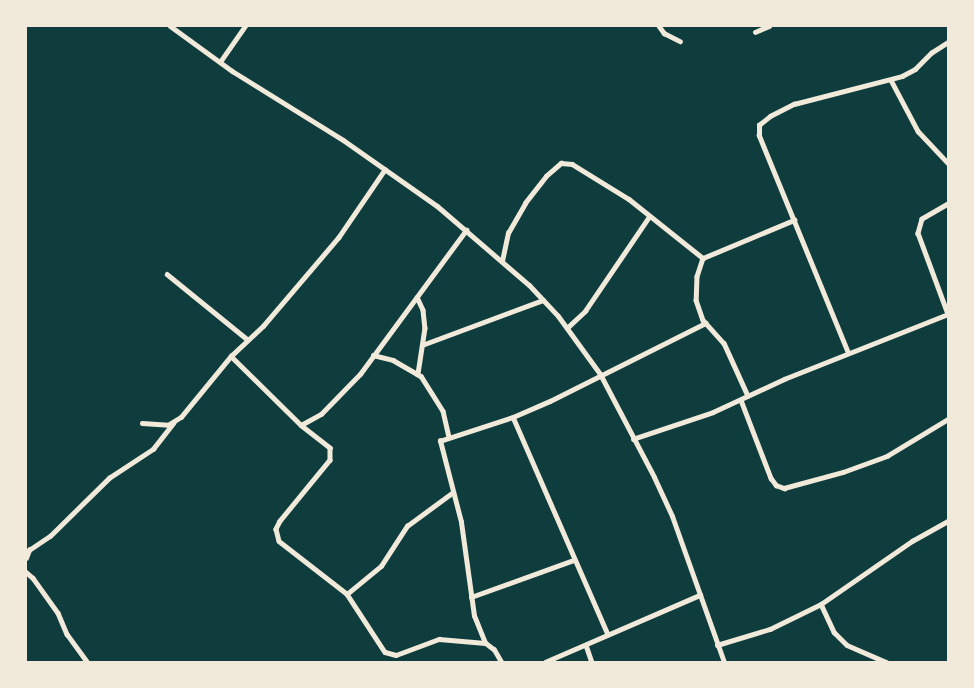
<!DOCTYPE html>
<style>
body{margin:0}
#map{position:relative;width:974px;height:688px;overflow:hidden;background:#0f3d3e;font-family:Bitter,serif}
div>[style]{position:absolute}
.minor>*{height:4.5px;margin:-2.25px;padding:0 2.25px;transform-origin:2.25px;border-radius:2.25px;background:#f1e9da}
.tertiary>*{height:5px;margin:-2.5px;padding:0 2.5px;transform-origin:2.5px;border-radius:2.5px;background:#f1e9da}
span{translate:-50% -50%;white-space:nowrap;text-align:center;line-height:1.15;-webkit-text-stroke:4.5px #f1e9da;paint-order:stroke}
.frame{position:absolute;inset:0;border:27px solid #f1e9da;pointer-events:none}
</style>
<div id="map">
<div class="minor">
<div style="left:659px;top:26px;width:9px;rotate:54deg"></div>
<div style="left:664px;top:33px;width:18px;rotate:27deg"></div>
<div style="left:755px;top:32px;width:15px;rotate:-23deg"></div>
<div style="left:220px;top:62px;width:44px;rotate:-55.2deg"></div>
<div style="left:891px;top:80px;width:58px;rotate:62.1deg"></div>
<div style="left:918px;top:131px;width:44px;rotate:46.8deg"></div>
<div style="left:948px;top:204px;width:30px;rotate:150deg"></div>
<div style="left:922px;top:219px;width:15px;rotate:106deg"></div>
<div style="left:918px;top:233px;width:86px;rotate:69.7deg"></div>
<div style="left:703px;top:258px;width:19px;rotate:108deg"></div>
<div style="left:697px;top:276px;width:24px;rotate:92deg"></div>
<div style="left:696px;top:300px;width:21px;rotate:71deg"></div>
<div style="left:703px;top:320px;width:31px;rotate:48deg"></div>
<div style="left:724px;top:343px;width:58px;rotate:65.6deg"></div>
<div style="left:703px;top:258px;width:99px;rotate:-22.7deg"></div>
<div style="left:502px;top:261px;width:29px;rotate:-78deg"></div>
<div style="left:508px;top:233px;width:34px;rotate:-60deg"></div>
<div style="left:525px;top:203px;width:34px;rotate:-52deg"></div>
<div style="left:546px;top:176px;width:20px;rotate:-41deg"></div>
<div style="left:561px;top:163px;width:11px;rotate:5deg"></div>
<div style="left:572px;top:164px;width:67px;rotate:31.6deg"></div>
<div style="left:629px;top:199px;width:95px;rotate:38.6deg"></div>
<div style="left:167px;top:274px;width:103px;rotate:39.1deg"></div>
<div style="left:417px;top:297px;width:14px;rotate:65deg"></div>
<div style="left:423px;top:310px;width:18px;rotate:84deg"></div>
<div style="left:425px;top:328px;width:47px;rotate:98.7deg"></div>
<div style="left:567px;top:328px;width:25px;rotate:-43deg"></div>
<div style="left:585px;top:311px;width:114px;rotate:-55.8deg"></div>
<div style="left:422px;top:345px;width:129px;rotate:-20.4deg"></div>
<div style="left:848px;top:353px;width:235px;rotate:-112.3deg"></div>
<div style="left:759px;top:136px;width:11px;rotate:-90deg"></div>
<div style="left:759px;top:125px;width:14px;rotate:-39deg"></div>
<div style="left:770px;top:116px;width:27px;rotate:-27deg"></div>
<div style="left:794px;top:104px;width:112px;rotate:-14.5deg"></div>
<div style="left:902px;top:76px;width:15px;rotate:-28deg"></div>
<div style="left:915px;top:69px;width:23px;rotate:-45deg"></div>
<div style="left:931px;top:53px;width:20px;rotate:-33deg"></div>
<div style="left:373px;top:355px;width:21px;rotate:14deg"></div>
<div style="left:393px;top:360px;width:32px;rotate:30deg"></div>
<div style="left:421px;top:376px;width:41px;rotate:57.8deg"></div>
<div style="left:443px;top:411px;width:26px;rotate:77deg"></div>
<div style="left:231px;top:356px;width:98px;rotate:44.6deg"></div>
<div style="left:301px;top:425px;width:37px;rotate:38deg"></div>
<div style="left:330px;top:448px;width:12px;rotate:90deg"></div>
<div style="left:330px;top:460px;width:79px;rotate:129.3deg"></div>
<div style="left:280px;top:521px;width:9px;rotate:117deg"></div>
<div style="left:276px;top:529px;width:12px;rotate:76deg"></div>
<div style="left:279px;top:541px;width:86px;rotate:37.9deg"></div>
<div style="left:347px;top:594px;width:69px;rotate:56.8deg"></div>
<div style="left:385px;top:652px;width:11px;rotate:15deg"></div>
<div style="left:396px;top:655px;width:46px;rotate:-20.4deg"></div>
<div style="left:439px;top:639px;width:46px;rotate:5deg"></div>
<div style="left:741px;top:400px;width:84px;rotate:69deg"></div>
<div style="left:771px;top:478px;width:9px;rotate:54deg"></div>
<div style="left:776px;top:485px;width:9px;rotate:21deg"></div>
<div style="left:784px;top:488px;width:61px;rotate:-15.2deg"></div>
<div style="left:843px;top:472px;width:47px;rotate:-20deg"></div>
<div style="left:887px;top:456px;width:71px;rotate:-31.2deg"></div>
<div style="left:513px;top:417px;width:237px;rotate:66.4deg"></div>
<div style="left:142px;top:423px;width:26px;rotate:4deg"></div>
<div style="left:168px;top:425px;width:15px;rotate:-32deg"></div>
<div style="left:181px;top:417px;width:79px;rotate:-50.7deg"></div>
<div style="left:231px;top:356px;width:44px;rotate:-43.2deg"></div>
<div style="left:263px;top:326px;width:116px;rotate:-49.6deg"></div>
<div style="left:338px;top:238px;width:83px;rotate:-55.7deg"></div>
<div style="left:301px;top:425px;width:23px;rotate:-29deg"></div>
<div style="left:321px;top:414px;width:56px;rotate:-45.7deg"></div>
<div style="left:360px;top:374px;width:179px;rotate:-53.6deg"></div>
<div style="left:633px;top:439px;width:84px;rotate:-18.6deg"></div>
<div style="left:713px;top:412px;width:78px;rotate:-24.9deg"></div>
<div style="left:784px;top:379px;width:176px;rotate:-21.6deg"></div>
<div style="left:26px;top:558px;width:9px;rotate:-69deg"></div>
<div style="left:29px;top:550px;width:25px;rotate:-34deg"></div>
<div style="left:50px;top:536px;width:83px;rotate:-44.5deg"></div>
<div style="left:109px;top:478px;width:53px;rotate:-33.4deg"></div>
<div style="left:153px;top:449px;width:33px;rotate:-52deg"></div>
<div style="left:26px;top:572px;width:9px;rotate:41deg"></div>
<div style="left:33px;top:578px;width:43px;rotate:54.5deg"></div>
<div style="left:58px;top:613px;width:23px;rotate:67deg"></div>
<div style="left:67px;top:634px;width:34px;rotate:54deg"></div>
<div style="left:347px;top:594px;width:44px;rotate:-39.5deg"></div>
<div style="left:381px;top:566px;width:48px;rotate:-57deg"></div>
<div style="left:407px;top:526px;width:56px;rotate:-36.3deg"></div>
<div style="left:471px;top:597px;width:109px;rotate:-19.8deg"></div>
<div style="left:821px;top:604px;width:31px;rotate:65deg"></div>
<div style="left:834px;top:632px;width:18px;rotate:45deg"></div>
<div style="left:847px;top:645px;width:43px;rotate:23.6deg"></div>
<div style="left:586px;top:645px;width:18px;rotate:71deg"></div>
<div style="left:717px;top:645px;width:55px;rotate:-16.8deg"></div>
<div style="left:770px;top:629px;width:57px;rotate:-26.1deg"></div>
<div style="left:821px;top:604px;width:111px;rotate:-34.7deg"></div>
<div style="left:912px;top:541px;width:41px;rotate:-29.1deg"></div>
<div style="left:501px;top:662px;width:14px;rotate:-120deg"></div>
<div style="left:494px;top:650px;width:11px;rotate:-142deg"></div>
<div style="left:485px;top:643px;width:29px;rotate:-112deg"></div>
<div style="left:474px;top:616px;width:95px;rotate:-97.9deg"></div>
<div style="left:461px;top:522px;width:84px;rotate:-104.5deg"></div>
<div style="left:440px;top:441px;width:77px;rotate:-18.2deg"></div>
<div style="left:513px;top:417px;width:40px;rotate:-23.4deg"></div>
<div style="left:550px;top:401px;width:174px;rotate:-26.6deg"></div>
<div style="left:545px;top:662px;width:169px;rotate:-23.4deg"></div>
</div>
<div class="tertiary">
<div style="left:170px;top:26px;width:77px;rotate:36deg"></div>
<div style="left:232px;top:71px;width:131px;rotate:31.9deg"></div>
<div style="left:343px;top:140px;width:115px;rotate:35.1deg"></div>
<div style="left:437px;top:206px;width:121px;rotate:40.7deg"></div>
<div style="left:529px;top:285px;width:42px;rotate:46.9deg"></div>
<div style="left:558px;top:316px;width:72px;rotate:54.1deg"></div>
<div style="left:600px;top:374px;width:116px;rotate:62.3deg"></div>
<div style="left:654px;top:477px;width:43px;rotate:65.2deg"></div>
<div style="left:672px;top:516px;width:155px;rotate:70.4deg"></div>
</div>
<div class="frame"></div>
</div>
